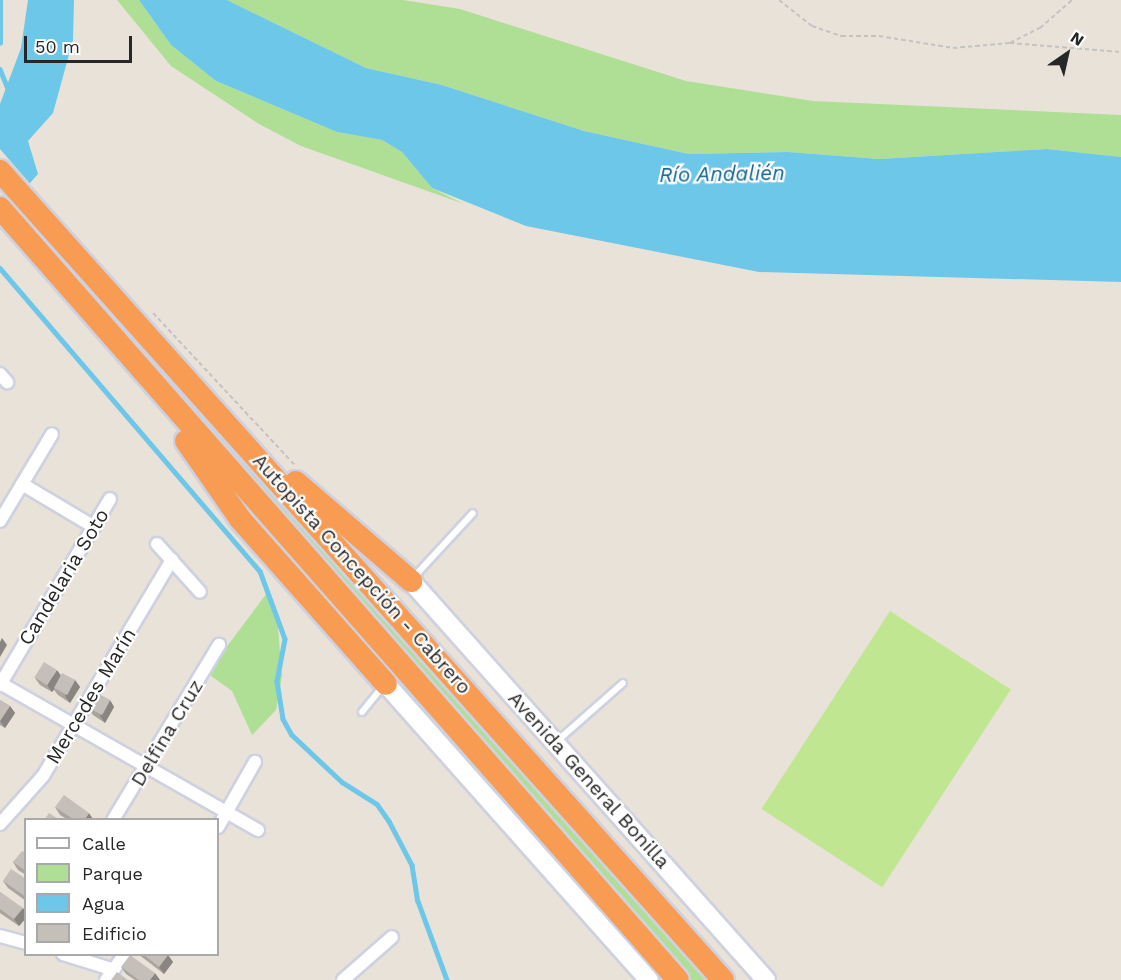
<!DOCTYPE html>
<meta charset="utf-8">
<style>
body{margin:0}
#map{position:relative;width:1121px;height:980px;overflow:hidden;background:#e9e2d8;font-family:"Work Sans",sans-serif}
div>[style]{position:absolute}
.green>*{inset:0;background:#aedf95}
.pitch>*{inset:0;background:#c1e691;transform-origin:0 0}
.water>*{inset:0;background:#6dc7e9}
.pier>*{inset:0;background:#e9e2d8}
.stream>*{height:4.5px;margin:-2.25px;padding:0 2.25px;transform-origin:2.25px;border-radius:2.25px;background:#6dc7e9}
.path>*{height:2px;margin-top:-1px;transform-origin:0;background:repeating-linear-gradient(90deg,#c3c3c3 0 4.5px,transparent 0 7.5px)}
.roads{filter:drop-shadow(2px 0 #ced1e0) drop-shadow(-2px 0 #ced1e0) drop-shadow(0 2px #ced1e0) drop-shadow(0 -2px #ced1e0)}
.lane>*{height:6px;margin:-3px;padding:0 3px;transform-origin:3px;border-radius:3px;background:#fff}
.street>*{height:12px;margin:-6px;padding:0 6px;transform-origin:6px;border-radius:6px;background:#fff}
.secondary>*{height:18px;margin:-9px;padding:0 9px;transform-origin:9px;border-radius:9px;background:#fff}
.highway>*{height:22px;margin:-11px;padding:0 11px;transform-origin:11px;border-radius:11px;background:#f89c54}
.wall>*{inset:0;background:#a9a49e}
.shaded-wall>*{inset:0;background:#898681}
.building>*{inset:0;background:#c4bfb8;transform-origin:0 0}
span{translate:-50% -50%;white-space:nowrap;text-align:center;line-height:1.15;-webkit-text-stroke:4.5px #fff;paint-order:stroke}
.street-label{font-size:20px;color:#272727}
.water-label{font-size:21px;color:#116490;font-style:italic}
.legend{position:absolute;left:24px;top:818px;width:195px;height:138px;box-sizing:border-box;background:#fff;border:2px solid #a9a9a9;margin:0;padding:8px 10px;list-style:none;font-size:18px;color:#272727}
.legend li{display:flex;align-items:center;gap:12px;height:30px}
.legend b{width:30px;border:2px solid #a9a9a9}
.north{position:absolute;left:1037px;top:24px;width:60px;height:60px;-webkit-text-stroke:4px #fff;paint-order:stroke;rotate:34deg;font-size:16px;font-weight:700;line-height:24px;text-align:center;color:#272727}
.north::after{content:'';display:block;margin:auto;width:21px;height:27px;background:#272727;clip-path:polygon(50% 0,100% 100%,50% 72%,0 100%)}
.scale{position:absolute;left:24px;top:36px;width:108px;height:27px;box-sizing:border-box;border:3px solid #272727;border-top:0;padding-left:8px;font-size:18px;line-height:21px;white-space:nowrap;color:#272727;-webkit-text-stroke:4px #fff;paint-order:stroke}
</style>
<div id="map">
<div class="green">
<div style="clip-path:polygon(117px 0,139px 0,171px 45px,216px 81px,337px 132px,382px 140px,402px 152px,432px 188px,464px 204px,301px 146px,259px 124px,171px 66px)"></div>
<div style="clip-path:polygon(227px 0,403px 0,460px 9px,686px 81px,813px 101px,1121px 115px,1121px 157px,1047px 149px,879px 159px,788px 152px,689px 154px,584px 131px,442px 85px,366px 68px)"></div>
<div style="clip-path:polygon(69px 274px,235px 449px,705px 980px,691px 980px)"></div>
<div style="clip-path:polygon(267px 593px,277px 616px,282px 676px,276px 710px,252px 735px,232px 691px,207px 673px)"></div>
</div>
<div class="pitch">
<div style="left:890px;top:611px;width:144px;height:236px;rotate:33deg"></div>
</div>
<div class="water">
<div style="clip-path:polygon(28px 0,74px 0,73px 40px,53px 113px,28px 141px,38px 174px,0 217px,0 104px,21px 48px)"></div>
<div style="clip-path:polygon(139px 0,227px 0,366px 68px,442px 85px,584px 131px,689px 154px,788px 152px,879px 159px,1047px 149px,1121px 157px,1121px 282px,759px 272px,526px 226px,432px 188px,402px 152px,382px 140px,337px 132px,216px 81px,171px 45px)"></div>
</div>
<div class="pier">
<div style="clip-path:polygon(0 149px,33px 187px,0 220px)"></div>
</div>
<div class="stream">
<div style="left:0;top:43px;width:43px;rotate:-90deg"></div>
<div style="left:0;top:69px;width:24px;rotate:68deg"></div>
<div style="left:0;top:268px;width:399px;rotate:49.4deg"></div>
<div style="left:260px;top:571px;width:72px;rotate:69.8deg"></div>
<div style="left:285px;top:639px;width:43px;rotate:100.8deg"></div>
<div style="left:277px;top:681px;width:38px;rotate:81deg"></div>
<div style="left:283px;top:719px;width:18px;rotate:61deg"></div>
<div style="left:292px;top:735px;width:69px;rotate:43.2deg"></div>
<div style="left:342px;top:782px;width:41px;rotate:32.2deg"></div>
<div style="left:377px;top:804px;width:21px;rotate:55deg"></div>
<div style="left:389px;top:821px;width:50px;rotate:62.4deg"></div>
<div style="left:412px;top:865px;width:36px;rotate:81deg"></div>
<div style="left:418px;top:901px;width:84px;rotate:69.8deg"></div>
</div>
<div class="path">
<div style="left:779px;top:0;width:42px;rotate:38.2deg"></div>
<div style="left:812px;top:26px;width:31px;rotate:19deg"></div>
<div style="left:841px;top:36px;width:38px"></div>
<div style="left:879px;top:36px;width:75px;rotate:9.2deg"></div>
<div style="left:953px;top:48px;width:57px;rotate:-5deg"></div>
<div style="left:1010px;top:43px;width:111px;rotate:4.6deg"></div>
<div style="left:1010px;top:43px;width:34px;rotate:-27deg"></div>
<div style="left:1040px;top:28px;width:43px;rotate:-41.2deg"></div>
<div style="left:153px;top:313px;width:207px;rotate:47deg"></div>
</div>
<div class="roads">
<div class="lane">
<div style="left:413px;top:578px;width:88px;rotate:-47.3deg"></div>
<div style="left:362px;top:712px;width:33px;rotate:-51deg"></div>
<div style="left:556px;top:742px;width:89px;rotate:-41.4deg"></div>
</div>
<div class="street">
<div style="left:0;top:374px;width:11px;rotate:49deg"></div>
<div style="left:22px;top:484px;width:84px;rotate:30.8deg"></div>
<div style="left:0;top:521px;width:101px;rotate:-59.1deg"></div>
<div style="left:157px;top:544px;width:64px;rotate:48.1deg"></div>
<div style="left:0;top:683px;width:297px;rotate:29.7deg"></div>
<div style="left:0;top:685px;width:216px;rotate:-59.4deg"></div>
<div style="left:113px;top:820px;width:205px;rotate:-58.8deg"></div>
<div style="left:0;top:824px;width:64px;rotate:-48.1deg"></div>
<div style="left:43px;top:776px;width:252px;rotate:-59.2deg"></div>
<div style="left:218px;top:827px;width:75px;rotate:-60.4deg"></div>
<div style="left:0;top:936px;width:27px;rotate:15deg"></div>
<div style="left:63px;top:954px;width:53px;rotate:17.4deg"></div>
<div style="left:106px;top:980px;width:32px;rotate:-54deg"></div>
<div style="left:343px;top:980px;width:65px;rotate:-41.3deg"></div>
</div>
<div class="secondary">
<div style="left:411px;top:581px;width:534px;rotate:48.34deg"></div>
<div style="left:386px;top:684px;width:396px;rotate:48.4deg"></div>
</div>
<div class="highway">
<div style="left:0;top:171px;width:1085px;rotate:48.21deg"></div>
<div style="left:0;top:208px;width:1027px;rotate:48.71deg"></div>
<div style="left:186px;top:441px;width:95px;rotate:55.3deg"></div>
<div style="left:240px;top:519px;width:220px;rotate:48.5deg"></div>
<div style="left:296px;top:482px;width:152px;rotate:40.7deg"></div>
</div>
</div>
<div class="wall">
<div style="clip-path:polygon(61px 676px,75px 680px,80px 687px,70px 703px,58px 695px,54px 690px,52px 692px,40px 685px,35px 678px)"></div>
<div style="clip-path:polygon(0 700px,10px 706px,15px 713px,5px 728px,0 725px)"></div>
<div style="clip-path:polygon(110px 700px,114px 707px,105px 723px,93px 715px,88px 708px)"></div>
<div style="clip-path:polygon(55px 807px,93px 819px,67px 819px,60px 815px)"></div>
<div style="clip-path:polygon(26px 853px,26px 875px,18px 870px,13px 862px)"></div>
<div style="clip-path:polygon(26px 879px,26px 901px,8px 888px,3px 881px)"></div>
<div style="clip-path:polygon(0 892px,26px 911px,26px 918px,19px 926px,0 913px)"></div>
<div style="clip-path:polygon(138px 954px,168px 955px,173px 962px,164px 974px)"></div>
<div style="clip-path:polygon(121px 967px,160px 980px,135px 980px,126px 974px)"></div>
</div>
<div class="shaded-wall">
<div style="clip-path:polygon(2px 638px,7px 645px,0 657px,0 642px)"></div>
<div style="clip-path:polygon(57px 670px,62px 677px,52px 692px,47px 685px)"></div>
<div style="clip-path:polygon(75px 680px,80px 687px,70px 703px,65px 696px)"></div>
<div style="clip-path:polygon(110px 700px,114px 707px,105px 723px,100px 716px)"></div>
<div style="clip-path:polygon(10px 706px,15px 713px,5px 728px,0 721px)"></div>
<div style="clip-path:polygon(89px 813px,93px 819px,85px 819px)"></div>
<div style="clip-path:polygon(23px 908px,26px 911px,26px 918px,19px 926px,14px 919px)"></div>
<div style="clip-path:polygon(168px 955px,173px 962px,164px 974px,159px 967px)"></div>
<div style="clip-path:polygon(155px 973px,160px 980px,150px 980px)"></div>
</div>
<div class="building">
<div style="left:44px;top:662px;width:15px;height:18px;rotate:32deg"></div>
<div style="left:62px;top:673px;width:15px;height:17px;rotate:28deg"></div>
<div style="left:97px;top:693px;width:15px;height:17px;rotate:28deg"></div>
<div style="clip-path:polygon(0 700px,10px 706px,0 721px)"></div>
<div style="clip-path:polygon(64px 795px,89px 813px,85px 819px,73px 819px,55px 807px)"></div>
<div style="clip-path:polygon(49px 813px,58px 819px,45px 819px)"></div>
<div style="clip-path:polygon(22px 851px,26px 853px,26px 871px,13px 862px)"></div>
<div style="clip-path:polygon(11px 869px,26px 879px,26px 897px,3px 881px)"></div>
<div style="clip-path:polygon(0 892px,23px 908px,14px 919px,0 909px)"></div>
<div style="clip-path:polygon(143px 954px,168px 954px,168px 955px,159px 967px)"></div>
<div style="clip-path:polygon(130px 955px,155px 973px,150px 980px,139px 980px,121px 967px)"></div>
<div style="clip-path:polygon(117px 972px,128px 980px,111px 980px)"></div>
</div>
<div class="street-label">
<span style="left:362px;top:574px;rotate:48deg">Autopista Concepción - Cabrero</span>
<span style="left:64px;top:577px;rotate:-59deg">Candelaria Soto</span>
<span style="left:91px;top:696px;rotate:-59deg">Mercedes Marín</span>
<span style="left:167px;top:733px;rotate:-59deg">Delfina Cruz</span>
<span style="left:589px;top:780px;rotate:48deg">Avenida General Bonilla</span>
</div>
<div class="water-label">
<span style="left:722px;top:174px;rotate:-1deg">Río Andalién</span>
</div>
<ul class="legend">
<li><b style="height:8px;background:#fff"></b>Calle</li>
<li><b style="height:16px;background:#aedf95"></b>Parque</li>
<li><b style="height:16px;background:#6dc7e9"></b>Agua</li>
<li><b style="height:16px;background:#c4bfb8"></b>Edificio</li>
</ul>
<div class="north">N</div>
<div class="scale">50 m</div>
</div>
